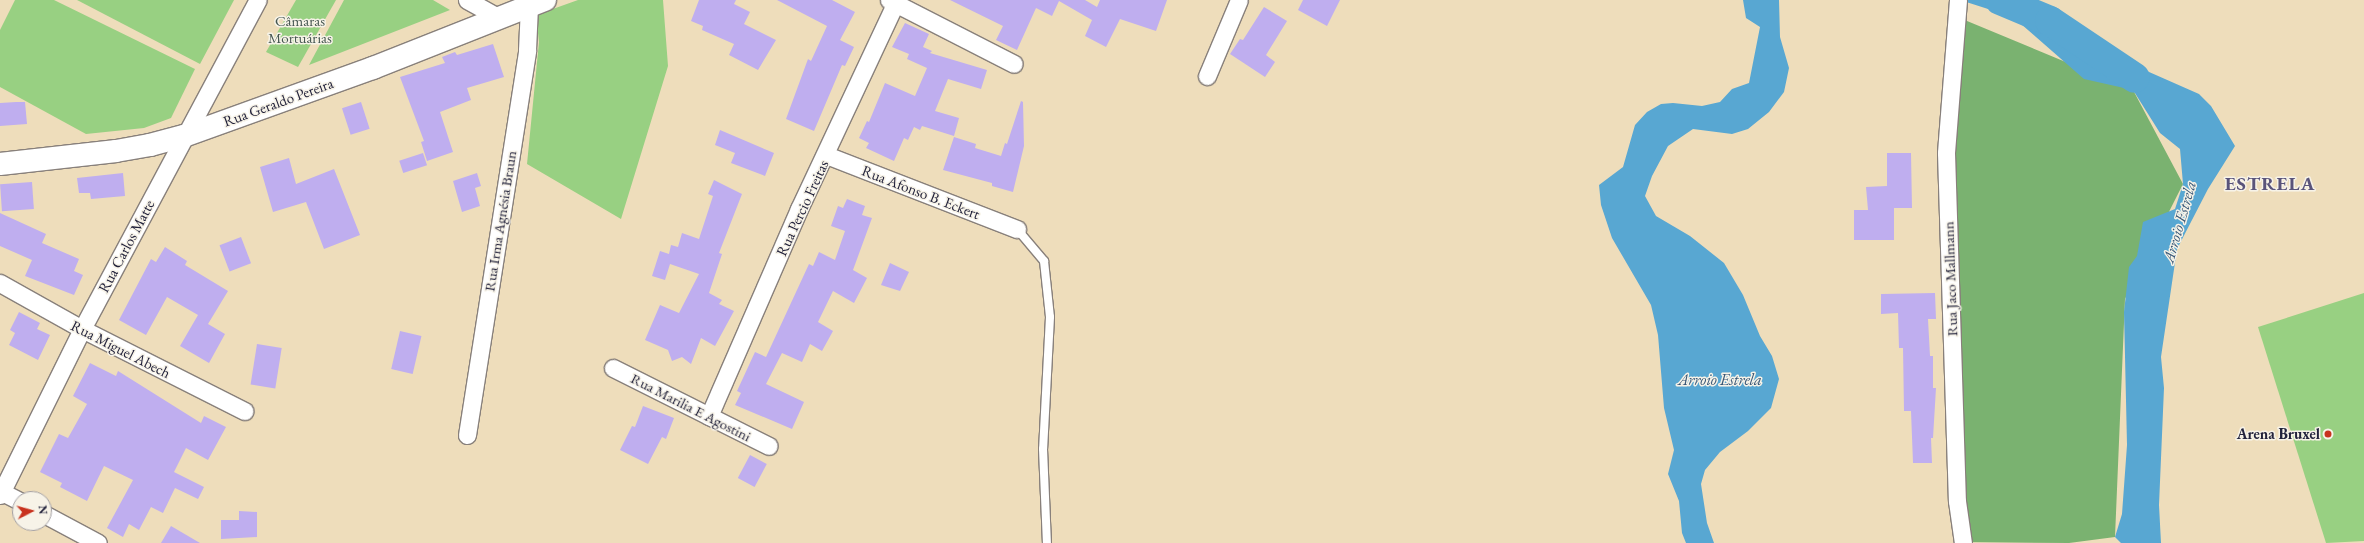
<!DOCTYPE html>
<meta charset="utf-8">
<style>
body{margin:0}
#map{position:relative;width:2364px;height:543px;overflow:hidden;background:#edb;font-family:"EB Garamond",serif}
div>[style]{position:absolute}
.green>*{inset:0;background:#98d082}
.forest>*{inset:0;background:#7ab270}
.water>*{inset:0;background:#58a7d2}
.river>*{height:30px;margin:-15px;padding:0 15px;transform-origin:15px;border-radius:15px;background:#58a7d2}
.building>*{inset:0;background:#bfaeef;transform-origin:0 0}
.roads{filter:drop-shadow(1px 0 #88807b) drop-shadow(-1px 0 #88807b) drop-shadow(0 1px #88807b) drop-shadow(0 -1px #88807b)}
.lane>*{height:8px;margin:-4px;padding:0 4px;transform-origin:4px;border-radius:4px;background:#fff}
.street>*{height:17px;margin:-8.5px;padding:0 8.5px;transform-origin:8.5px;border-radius:8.5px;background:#fff}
.secondary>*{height:22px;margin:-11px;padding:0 11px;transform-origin:11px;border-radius:11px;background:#fff}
.dots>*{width:11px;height:11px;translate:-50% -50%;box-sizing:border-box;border:2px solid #f7f3e8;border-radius:50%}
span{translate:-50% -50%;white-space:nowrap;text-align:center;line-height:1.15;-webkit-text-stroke:3px #f7f3e8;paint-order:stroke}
.park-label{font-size:15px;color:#455650}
.street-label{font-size:15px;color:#22223b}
.poi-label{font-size:15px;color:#22223b;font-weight:700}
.right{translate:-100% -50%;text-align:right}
.water-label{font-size:16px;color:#385777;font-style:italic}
.district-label{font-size:19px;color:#59537a;font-weight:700;letter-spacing:1px}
.north{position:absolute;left:12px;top:491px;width:40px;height:40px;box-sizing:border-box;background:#f7f3e8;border:1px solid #a29fa3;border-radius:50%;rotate:84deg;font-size:11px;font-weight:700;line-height:16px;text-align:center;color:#22223b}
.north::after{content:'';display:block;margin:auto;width:14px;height:18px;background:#c8321e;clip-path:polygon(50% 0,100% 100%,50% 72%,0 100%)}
</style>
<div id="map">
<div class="green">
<div style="clip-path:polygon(15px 0,54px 0,195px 69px,171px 118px,144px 128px,86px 134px,0 87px,0 30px)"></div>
<div style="clip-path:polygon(77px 0,234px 0,200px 64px)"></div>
<div style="clip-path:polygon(296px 0,336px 0,298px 67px,266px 52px)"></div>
<div style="clip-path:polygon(344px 0,433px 0,450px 10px,309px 65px)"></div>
<div style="clip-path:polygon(578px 0,663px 0,668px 66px,621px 219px,527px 164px,539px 42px,536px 15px)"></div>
<div style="clip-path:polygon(2364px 293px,2364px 541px,2326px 543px,2258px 327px)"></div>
</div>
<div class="forest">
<div style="clip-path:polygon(1955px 16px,2133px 90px,2183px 184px,2125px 299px,2115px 537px,2069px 543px,1963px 542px,1946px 153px)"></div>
</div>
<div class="water">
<div style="clip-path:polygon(1743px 0,1779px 0,1780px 37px,1789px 68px,1784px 92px,1769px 112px,1748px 129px,1732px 134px,1693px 129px,1668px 146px,1652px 176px,1645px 196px,1656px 216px,1690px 236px,1724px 263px,1743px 295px,1760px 336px,1772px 356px,1779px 379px,1771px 408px,1748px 431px,1720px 452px,1705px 470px,1701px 484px,1707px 523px,1714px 543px,1686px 543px,1682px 533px,1679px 501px,1668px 474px,1674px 450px,1664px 408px,1658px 335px,1651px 305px,1612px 238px,1601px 205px,1599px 185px,1623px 167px,1635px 125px,1647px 112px,1661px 104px,1673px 103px,1702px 106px,1720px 102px,1732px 89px,1749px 83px,1760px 27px,1746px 18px)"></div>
<div style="clip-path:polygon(1960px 0,2028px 0,2045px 13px,2065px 43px,2140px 68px,2199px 94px,2211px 106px,2235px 146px,2208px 189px,2177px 249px,2161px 357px,2164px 388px,2159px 505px,2161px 543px,2121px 543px,2115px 537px,2122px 514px,2127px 445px,2124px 312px,2129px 267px,2137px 256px,2143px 222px,2175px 209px,2183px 184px,2180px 149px,2160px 133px,2133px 90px,2084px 79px,2013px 17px)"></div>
</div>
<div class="river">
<div style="left:2000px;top:0;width:54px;rotate:22.8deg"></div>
<div style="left:2050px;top:21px;width:102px;rotate:33.8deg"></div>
</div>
<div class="building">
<div style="clip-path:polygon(699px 0,736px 0,734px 4px,750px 12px,744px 24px,776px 40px,758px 70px,729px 55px,734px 44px,702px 30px,703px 26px,691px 21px)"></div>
<div style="clip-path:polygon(777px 0,832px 0,855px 12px,840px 40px,854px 47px,845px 66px,842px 65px,814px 131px,786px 119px,808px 59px,811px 61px,827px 26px)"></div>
<div style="clip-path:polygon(950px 0,1085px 0,1097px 7px,1100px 0,1167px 0,1156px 31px,1120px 19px,1106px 47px,1085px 36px,1092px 20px,1059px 1px,1052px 16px,1036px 8px,1017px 50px,996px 40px,1003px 26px)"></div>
<div style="clip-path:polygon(1303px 0,1340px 0,1327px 26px,1298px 10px)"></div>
<div style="clip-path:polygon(1264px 7px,1287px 21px,1266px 55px,1275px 62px,1265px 77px,1230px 54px,1240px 39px,1243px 40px)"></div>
<div style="clip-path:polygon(905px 23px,929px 34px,923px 47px,932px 51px,930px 53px,987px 70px,981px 89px,948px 79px,935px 111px,959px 118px,954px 136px,922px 126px,920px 130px,914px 127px,908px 140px,904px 138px,894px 161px,866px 148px,869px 143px,859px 138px,867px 121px,869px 122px,885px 83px,915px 96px,927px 68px,907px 59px,909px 54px,892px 47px)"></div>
<div style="clip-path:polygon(493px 44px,504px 77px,467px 88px,471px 100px,440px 112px,453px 152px,427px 161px,421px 142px,424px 141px,400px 77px,445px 63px,442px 57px,455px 52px,457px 55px)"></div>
<div style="clip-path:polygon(1021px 101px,1023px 102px,1024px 146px,1013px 192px,992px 186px,992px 183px,943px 170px,954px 137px,976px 144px,975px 148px,1001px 156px,1005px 143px,1007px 144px)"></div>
<div style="clip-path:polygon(16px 102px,25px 102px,27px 124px,0 126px,0 103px)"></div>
<div style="left:361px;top:102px;width:28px;height:20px;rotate:72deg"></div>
<div style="clip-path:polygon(720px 130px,774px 153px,765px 176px,731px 163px,735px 153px,715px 145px)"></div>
<div style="left:423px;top:153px;width:13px;height:25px;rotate:72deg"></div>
<div style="clip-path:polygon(1887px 153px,1911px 153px,1912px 208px,1894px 208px,1894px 240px,1854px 240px,1854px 210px,1868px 210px,1866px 187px,1887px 186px)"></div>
<div style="clip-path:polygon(289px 158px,296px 184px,334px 169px,360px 235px,324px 249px,306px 202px,273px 212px,260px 167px)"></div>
<div style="clip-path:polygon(123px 173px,125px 196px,91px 199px,90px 193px,79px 193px,77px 178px)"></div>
<div style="clip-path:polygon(477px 173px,481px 186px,475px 188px,480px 206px,462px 212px,453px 181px)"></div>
<div style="clip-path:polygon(714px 180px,742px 194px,719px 253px,722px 254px,709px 293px,722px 300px,719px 304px,734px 311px,715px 346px,701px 338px,691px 364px,682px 357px,672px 361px,668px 350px,645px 340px,660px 305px,679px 313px,699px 274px,670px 264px,665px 280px,652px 276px,660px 251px,669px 254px,671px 245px,678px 247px,682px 233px,699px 239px,713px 196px,708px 194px)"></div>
<div style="left:32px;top:182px;width:27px;height:32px;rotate:86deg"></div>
<div style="clip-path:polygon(847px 199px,865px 206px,862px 215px,872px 218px,853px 270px,867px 278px,854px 303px,833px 291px,818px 322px,833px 331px,822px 351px,810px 344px,802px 362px,782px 353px,766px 384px,804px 402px,792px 429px,735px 405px,741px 393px,737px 391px,755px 352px,766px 357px,809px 264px,813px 266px,819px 252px,835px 260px,845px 231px,831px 226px,838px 206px,843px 208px)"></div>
<div style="clip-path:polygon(0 213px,46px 234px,42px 243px,79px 259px,74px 271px,83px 275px,74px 295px,25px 276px,32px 260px,0 246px)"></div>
<div style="left:241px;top:237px;width:28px;height:23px;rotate:69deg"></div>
<div style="clip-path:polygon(165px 247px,187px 261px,185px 265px,228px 291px,208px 324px,225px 334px,209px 363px,180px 346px,198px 315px,167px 297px,146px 335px,119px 320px,151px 259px,156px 262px)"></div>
<div style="clip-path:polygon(890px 263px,909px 272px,900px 291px,881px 285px)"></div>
<div style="clip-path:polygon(1935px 293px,1936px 319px,1928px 319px,1930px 356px,1933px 356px,1933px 388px,1936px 388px,1933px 438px,1931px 438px,1932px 463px,1913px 463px,1911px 411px,1904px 411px,1903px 348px,1899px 348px,1898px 313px,1881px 314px,1881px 294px)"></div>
<div style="clip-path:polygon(19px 312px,40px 323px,37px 329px,50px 335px,38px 360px,9px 345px,15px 333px,10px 330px)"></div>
<div style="left:400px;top:331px;width:22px;height:39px;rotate:13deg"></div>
<div style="left:257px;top:344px;width:25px;height:41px;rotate:9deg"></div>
<div style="clip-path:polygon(90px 363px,116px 376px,118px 371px,201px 423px,204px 416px,226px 427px,208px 460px,186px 448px,174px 472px,204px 487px,198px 499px,175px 488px,163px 513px,151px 507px,139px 530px,129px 524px,123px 537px,107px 528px,133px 480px,104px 466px,87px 501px,60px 487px,62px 483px,40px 472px,59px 434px,68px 438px,87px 404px,73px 396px)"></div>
<div style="clip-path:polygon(643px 406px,674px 418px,666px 439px,662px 437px,648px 464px,620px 450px,632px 426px,635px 427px)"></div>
<div style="left:750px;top:455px;width:19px;height:26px;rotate:28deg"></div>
<div style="clip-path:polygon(239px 511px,257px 512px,257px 537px,221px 539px,221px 520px,239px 520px)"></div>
<div style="clip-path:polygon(171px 526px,200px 543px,161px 543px)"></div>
</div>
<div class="roads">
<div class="lane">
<div style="left:1017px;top:229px;width:42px;rotate:49.8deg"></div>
<div style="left:1044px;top:261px;width:56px;rotate:83.9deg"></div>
<div style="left:1050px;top:317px;width:132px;rotate:93deg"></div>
<div style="left:1043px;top:449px;width:94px;rotate:87.6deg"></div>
</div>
<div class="street">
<div style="left:467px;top:0;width:38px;rotate:29deg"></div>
<div style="left:889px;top:0;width:140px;rotate:27.1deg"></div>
<div style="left:1958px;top:0;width:153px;rotate:94.5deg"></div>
<div style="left:1946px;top:153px;width:348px;rotate:88.2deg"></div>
<div style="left:1957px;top:501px;width:42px;rotate:81.9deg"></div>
<div style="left:1207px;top:76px;width:82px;rotate:-67.2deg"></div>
<div style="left:826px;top:155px;width:205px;rotate:21.2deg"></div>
<div style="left:0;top:283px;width:94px;rotate:29.3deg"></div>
<div style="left:82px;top:329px;width:182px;rotate:26.8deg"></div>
<div style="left:613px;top:368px;width:174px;rotate:26.6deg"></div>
<div style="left:709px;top:416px;width:226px;rotate:-66.5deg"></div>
<div style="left:799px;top:209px;width:231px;rotate:-64.9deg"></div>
<div style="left:467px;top:435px;width:390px;rotate:-81.1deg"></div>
<div style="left:527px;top:50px;width:44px;rotate:-87.4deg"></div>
<div style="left:0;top:491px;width:22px;rotate:27deg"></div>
<div style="left:0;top:495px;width:185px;rotate:-63.7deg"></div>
<div style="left:82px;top:329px;width:373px;rotate:-61.9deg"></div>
<div style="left:44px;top:514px;width:61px;rotate:28.2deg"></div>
</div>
<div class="secondary">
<div style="left:0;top:164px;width:117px;rotate:-6.4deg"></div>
<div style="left:116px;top:151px;width:35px;rotate:-10deg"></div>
<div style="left:150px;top:145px;width:35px;rotate:-15deg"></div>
<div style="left:184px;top:136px;width:201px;rotate:-19.8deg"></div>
<div style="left:373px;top:68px;width:185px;rotate:-21.6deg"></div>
</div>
</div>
<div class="dots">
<div style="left:2328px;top:434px;background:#c8321e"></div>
</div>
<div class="park-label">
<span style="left:300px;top:29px">Câmaras<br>Mortuárias</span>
</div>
<div class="street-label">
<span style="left:278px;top:102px;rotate:-20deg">Rua Geraldo Pereira</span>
<span style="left:921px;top:192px;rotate:21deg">Rua Afonso B. Eckert</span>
<span style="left:802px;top:208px;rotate:-65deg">Rua Percio Freitas</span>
<span style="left:500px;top:221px;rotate:-81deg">Rua Irma Agnésia Braun</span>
<span style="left:126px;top:246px;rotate:-62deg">Rua Carlos Matte</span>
<span style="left:1950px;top:279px;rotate:-92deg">Rua Jaco Mallmann</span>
<span style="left:121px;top:349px;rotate:27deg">Rua Miguel Abech</span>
<span style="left:691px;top:407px;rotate:27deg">Rua Marilia E Agostini</span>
</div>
<div class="poi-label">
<span class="right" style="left:2320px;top:434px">Arena Bruxel</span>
</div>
<div class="water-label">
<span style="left:2180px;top:222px;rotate:-74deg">Arroio Estrela</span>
<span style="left:1720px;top:380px">Arroio Estrela</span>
</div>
<div class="district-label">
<span style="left:2270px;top:184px">ESTRELA</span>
</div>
<div class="north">N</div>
</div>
